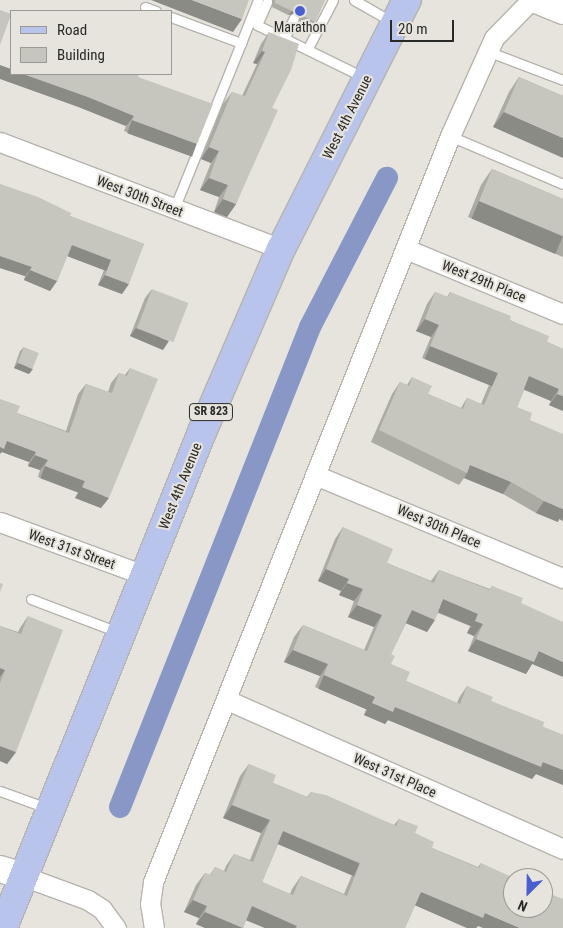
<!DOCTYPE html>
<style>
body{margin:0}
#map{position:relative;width:563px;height:928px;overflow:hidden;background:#e6e4dc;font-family:"Roboto Condensed",sans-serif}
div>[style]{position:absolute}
.canal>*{height:22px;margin:-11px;padding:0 11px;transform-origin:11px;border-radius:11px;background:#8897c5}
.roads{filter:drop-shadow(1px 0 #b6b4ad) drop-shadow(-1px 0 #b6b4ad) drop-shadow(0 1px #b6b4ad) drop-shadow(0 -1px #b6b4ad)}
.lane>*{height:9px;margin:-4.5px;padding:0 4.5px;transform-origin:4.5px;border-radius:4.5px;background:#fff}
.street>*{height:19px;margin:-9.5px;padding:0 9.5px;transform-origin:9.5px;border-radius:9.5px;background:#fff}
.secondary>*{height:26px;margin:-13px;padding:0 13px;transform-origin:13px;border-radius:13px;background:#fff}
.primary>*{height:28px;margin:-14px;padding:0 14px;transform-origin:14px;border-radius:14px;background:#b8c4eb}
.wall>*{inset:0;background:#abaaa3}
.shaded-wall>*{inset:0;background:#8b8b85;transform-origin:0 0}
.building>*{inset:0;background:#c7c6be;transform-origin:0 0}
.dots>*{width:14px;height:14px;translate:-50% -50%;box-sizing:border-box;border:2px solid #e6e4dc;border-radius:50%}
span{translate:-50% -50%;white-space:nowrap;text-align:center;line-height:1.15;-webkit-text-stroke:4px #e6e4dc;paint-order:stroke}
.shield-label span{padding:1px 4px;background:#e6e4dc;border:1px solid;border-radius:4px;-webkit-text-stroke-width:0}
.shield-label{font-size:12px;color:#292926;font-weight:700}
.poi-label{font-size:14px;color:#292926}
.street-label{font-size:14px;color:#292926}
.legend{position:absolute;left:10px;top:10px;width:162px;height:65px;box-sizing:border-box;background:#e6e4dc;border:1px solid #9a9993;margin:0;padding:6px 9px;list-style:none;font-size:15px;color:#292926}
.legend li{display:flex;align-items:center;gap:10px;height:25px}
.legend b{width:25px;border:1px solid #9a9993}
.north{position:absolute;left:503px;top:868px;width:50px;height:50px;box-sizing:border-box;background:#e6e4dc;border:1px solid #9a9993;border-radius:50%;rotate:203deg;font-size:14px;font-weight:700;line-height:20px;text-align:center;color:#292926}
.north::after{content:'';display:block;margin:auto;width:18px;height:22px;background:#4a5ed3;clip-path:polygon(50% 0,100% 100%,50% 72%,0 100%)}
.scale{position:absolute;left:390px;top:20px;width:64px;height:22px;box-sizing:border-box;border:2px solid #292926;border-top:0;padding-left:6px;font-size:15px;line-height:18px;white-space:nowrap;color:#292926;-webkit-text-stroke:4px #e6e4dc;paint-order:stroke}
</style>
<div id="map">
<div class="canal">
<div style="left:120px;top:807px;width:516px;rotate:-68.4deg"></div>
<div style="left:310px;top:327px;width:168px;rotate:-62.7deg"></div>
</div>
<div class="roads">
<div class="lane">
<div style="left:268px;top:0;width:27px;rotate:114deg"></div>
<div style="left:257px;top:25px;width:120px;rotate:26.1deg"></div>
<div style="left:354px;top:0;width:46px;rotate:29.9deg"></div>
<div style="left:145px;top:7px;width:12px;rotate:20deg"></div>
<div style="left:171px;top:17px;width:75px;rotate:20.4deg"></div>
<div style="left:241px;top:43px;width:46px;rotate:-68.4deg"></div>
<div style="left:285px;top:37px;width:21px;rotate:-65deg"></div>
<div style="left:308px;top:48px;width:54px;rotate:-62.5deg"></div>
<div style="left:487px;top:51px;width:81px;rotate:20.9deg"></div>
<div style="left:450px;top:136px;width:123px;rotate:23deg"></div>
<div style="left:174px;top:209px;width:179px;rotate:-68deg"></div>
<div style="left:31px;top:599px;width:93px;rotate:20.8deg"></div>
<div style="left:0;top:791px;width:50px;rotate:19.9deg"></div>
</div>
<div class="street">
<div style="left:0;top:142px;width:301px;rotate:20.8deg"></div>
<div style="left:406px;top:249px;width:170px;rotate:22.5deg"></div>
<div style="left:315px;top:475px;width:269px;rotate:22.6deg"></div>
<div style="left:0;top:522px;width:153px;rotate:20.2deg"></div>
<div style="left:227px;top:700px;width:368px;rotate:23.9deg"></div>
<div style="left:23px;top:876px;width:69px;rotate:20.3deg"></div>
<div style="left:88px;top:900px;width:17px;rotate:33deg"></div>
<div style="left:102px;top:909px;width:24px;rotate:54deg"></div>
<div style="left:154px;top:928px;width:24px;rotate:-99deg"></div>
<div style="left:150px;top:904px;width:22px;rotate:-82deg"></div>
<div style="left:153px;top:882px;width:803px;rotate:-68.29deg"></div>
<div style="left:450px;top:136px;width:107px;rotate:-65.8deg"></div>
<div style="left:494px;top:38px;width:53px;rotate:-45.8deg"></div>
</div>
<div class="secondary">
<div style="left:536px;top:0;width:29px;rotate:22deg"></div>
<div style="left:0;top:869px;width:24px;rotate:17deg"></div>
</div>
<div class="primary">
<div style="left:3px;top:928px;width:534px;rotate:-68.14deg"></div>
<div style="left:202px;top:432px;width:199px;rotate:-66.7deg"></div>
<div style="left:281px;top:249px;width:279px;rotate:-63.2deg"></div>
</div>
</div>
<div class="wall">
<div style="clip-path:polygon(272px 0,325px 0,315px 22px,312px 26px,300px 21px,297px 13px,288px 15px,272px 7px)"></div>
<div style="clip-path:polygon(269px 32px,272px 108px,236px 204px,227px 217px,214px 212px,219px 197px,200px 190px,211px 163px,201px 159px,223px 104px,232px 92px,242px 96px,257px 64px,253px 63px,261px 44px)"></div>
<div style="clip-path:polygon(11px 74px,138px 77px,189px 155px,124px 131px,126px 126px,81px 108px)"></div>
<div style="clip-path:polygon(519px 77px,563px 96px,493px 127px,509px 92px)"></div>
<div style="clip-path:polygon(492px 169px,563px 199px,563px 257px,468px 217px,481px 185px)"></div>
<div style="clip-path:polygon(0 184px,70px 216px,144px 244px,122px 294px,98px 285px,104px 270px,67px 256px,57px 281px,50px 291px,24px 280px,25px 276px,0 268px)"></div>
<div style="clip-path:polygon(152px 289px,163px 350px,130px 336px,145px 298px)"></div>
<div style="clip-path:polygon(435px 292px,447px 297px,450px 292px,510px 320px,547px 342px,563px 349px,563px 411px,549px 405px,551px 401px,524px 390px,517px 407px,530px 420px,559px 519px,558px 522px,536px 513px,503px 494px,464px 478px,459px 485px,371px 442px,392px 394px,400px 382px,407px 385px,412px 377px,428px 394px,461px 408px,467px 398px,481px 404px,489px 385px,422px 358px,431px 337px,416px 331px,427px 304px)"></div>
<div style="clip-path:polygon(24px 347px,29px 374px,14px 368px,20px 351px)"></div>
<div style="clip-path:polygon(130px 368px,101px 508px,75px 498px,78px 492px,38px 477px,40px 470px,28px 466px,29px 462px,2px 452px,17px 413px,66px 431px,78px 394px,86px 384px,108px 392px,111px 383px,119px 373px,125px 375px)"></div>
<div style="clip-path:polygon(343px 527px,387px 563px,431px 581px,439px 570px,490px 589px,492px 586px,521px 603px,532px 664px,526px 674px,468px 651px,474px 636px,467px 633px,470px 626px,438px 613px,427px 632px,406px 623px,391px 654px,391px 664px,406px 681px,457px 703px,459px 698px,467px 686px,491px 701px,543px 727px,563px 735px,563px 785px,536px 774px,532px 779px,388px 720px,385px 724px,364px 715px,366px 709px,315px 687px,320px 676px,284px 662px,294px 637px,303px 625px,364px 650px,374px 627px,348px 617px,354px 601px,339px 595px,341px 591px,318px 581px,335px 539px)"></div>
<div style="clip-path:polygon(28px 616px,16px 752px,7px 764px,0 761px,0 626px,18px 632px,20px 628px)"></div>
<div style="clip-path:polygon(evenodd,249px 764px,273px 783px,307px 797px,311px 792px,394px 825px,399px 819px,432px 848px,478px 867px,481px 863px,478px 926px,476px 928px,467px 928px,415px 905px,405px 928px,265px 928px,246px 920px,243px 928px,205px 928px,196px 924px,199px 918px,184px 912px,196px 885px,205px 873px,210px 875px,215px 867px,224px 871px,226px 866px,234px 854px,250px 860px,261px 833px,223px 818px,240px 776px,249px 764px,278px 844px,352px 875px,344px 894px,301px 876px,292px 889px,290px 894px,262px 882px,278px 844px)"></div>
</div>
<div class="shaded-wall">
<div style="clip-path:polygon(151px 0,192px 0,242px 19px,233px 32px)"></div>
<div style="clip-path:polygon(300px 8px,297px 13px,288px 15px,292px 11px)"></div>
<div style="clip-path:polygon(262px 51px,265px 52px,257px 64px,253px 63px)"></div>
<div style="clip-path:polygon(0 65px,11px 69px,11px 74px,23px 74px,88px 97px,134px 116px,126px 126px,81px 108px,0 79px)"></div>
<div style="clip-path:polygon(504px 112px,563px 138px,563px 158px,493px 127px)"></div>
<div style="left:132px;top:120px;width:69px;height:14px;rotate:20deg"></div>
<div style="clip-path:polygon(209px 147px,219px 151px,211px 163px,201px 159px)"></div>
<div style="clip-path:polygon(209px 178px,228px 185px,219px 197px,200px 190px)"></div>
<div style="clip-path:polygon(223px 199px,236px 204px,227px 217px,214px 212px)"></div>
<div style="left:479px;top:201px;width:91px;height:19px;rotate:23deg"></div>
<div style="left:72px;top:245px;width:42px;height:12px;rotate:21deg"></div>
<div style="clip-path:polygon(0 256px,32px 267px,25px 276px,0 268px)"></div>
<div style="clip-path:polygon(30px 270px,57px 281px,50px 291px,24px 280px)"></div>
<div style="clip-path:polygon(105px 275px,129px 284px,122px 294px,98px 285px)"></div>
<div style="clip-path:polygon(425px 319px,439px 325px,431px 337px,416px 331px)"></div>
<div style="clip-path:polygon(136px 328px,169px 341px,163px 350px,130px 336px)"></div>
<div style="left:430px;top:346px;width:73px;height:14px;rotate:22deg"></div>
<div style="clip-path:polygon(18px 363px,33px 369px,29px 374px,14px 368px)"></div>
<div style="clip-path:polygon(529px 376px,559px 389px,551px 401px,521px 388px)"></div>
<div style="clip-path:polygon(557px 394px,563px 396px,563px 411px,549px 405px)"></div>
<div style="clip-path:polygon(7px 441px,36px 452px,29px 462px,2px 452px,0 454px,0 447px)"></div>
<div style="clip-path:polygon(35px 455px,48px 460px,40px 470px,28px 466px)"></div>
<div style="clip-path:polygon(470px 465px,511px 482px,503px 494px,464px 478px,467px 473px)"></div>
<div style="left:45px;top:466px;width:43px;height:13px;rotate:21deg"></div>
<div style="clip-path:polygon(82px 487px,109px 498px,101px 508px,75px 498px)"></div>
<div style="clip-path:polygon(544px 501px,563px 509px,563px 521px,559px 519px,558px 522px,536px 513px)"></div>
<div style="clip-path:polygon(326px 569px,349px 579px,341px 591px,318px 581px)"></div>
<div style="clip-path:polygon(347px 583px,363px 589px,354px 601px,339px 595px)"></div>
<div style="left:443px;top:599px;width:38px;height:14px;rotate:23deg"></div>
<div style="clip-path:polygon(357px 605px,382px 615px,374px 627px,348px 617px)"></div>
<div style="clip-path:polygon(412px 610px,435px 620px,427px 632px,403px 622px)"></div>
<div style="clip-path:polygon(475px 621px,483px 624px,474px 636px,467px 633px)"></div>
<div style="clip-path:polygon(476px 639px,539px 651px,563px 662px,563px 677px,532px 664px,526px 674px,468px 651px)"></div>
<div style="clip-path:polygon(293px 650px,328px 664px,320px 676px,284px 662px)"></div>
<div style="clip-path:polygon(0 668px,5px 670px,0 677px)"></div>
<div style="left:324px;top:675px;width:56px;height:15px;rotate:23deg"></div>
<div style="clip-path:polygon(372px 703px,395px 707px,563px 770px,563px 785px,536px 774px,532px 779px,388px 720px,385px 724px,364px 715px)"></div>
<div style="clip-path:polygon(0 746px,16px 752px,7px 764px,0 761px)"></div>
<div style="clip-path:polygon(232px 805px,270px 820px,261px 833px,223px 818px)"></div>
<div style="left:283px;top:831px;width:83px;height:14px;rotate:23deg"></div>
<div style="clip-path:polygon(421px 892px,485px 913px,520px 928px,483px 928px,478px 926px,476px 928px,467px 928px,412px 904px)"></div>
<div style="clip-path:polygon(193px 900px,207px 906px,199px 918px,184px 912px)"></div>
<div style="clip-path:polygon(252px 906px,297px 926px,295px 928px,265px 928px,243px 919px)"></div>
<div style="clip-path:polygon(205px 912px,243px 928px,205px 928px,196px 924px)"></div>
</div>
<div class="building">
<div style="clip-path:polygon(192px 0,249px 0,242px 19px)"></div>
<div style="clip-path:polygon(275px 0,325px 0,315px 22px,303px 16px,300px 8px,292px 11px,275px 3px)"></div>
<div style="left:0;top:10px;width:12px;height:55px;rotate:20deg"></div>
<div style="clip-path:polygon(269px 32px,299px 44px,291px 70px,272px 108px,278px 110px,236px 204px,223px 199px,228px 185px,209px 178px,219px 151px,209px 147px,232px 92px,245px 96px,265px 52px,262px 51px)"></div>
<div style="clip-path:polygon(23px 74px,139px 74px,138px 77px,213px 104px,197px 144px,132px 120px,134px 116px,88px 97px)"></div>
<div style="clip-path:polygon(519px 77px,563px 96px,563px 138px,504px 112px)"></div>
<div style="clip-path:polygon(492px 169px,563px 199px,563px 236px,479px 201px)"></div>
<div style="clip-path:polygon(0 184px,38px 197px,71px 213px,70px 216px,144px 244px,129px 284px,105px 275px,111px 260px,72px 245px,57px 281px,30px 270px,32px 267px,0 256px)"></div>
<div style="left:152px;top:289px;width:39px;height:42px;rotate:21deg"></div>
<div style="clip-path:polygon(435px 292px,448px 297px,450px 292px,511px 316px,510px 320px,549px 336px,547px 342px,563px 349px,563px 396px,557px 394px,559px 389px,529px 376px,517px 407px,532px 413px,530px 420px,563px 434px,563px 509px,544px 501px,511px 482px,470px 465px,467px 473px,379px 430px,400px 382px,409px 386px,412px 377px,432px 386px,428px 394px,463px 409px,467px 398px,484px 405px,498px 373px,430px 346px,439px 325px,425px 319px)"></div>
<div style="left:24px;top:347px;width:16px;height:17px;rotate:22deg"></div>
<div style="clip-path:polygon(130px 368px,158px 379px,109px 498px,82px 487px,85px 481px,45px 466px,48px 460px,35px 455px,36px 452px,7px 441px,4px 449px,0 447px,0 399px,20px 406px,17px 413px,69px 433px,86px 384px,112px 393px,119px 373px,127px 376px)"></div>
<div style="clip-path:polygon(343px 527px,393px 549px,387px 563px,434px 583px,439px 570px,490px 590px,492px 586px,523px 598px,521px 603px,563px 622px,563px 662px,539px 651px,534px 662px,476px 639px,483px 624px,475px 621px,478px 614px,443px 599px,435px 620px,412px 610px,391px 654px,395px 656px,391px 664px,410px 672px,406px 681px,460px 704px,467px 686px,493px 697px,491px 701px,544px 722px,543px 727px,563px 735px,563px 770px,543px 762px,541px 767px,395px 707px,393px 712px,372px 703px,375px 697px,324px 675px,328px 664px,293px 650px,303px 625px,367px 651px,382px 615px,357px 605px,363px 589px,347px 583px,349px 579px,326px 569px)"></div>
<div style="clip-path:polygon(0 583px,3px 584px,0 592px)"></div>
<div style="clip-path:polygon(28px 616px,63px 630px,16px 752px,0 746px,0 683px,5px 670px,0 668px,0 626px,21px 634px)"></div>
<div style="clip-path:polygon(evenodd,249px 764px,276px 775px,273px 783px,308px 797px,311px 792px,326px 795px,396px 826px,399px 819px,418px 826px,415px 833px,434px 842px,432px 848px,479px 868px,481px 863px,514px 878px,513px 878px,513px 908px,543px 908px,543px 891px,563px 899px,563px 928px,520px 928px,485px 913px,483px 918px,421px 892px,405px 928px,296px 928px,297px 926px,252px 906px,243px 928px,205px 912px,207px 906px,193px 900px,205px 873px,211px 875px,215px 867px,226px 872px,234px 854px,253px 862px,270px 820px,232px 805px,249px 764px,283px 831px,360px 863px,347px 896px,301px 876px,293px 895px,262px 882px,283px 831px)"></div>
</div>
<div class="dots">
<div style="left:300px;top:11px;background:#4a5ed3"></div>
</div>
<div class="shield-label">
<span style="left:211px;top:412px">SR 823</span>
</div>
<div class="poi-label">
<span style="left:300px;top:27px">Marathon</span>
</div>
<div class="street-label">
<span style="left:347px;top:117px;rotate:-63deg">West 4th Avenue</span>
<span style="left:140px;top:196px;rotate:21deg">West 30th Street</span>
<span style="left:484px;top:281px;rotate:22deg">West 29th Place</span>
<span style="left:180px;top:486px;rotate:-68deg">West 4th Avenue</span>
<span style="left:439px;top:526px;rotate:23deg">West 30th Place</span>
<span style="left:72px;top:549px;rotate:20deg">West 31st Street</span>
<span style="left:395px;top:775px;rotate:24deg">West 31st Place</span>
</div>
<ul class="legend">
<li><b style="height:6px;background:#b8c4eb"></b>Road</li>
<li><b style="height:14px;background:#c7c6be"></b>Building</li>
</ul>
<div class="north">N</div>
<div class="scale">20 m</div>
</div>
